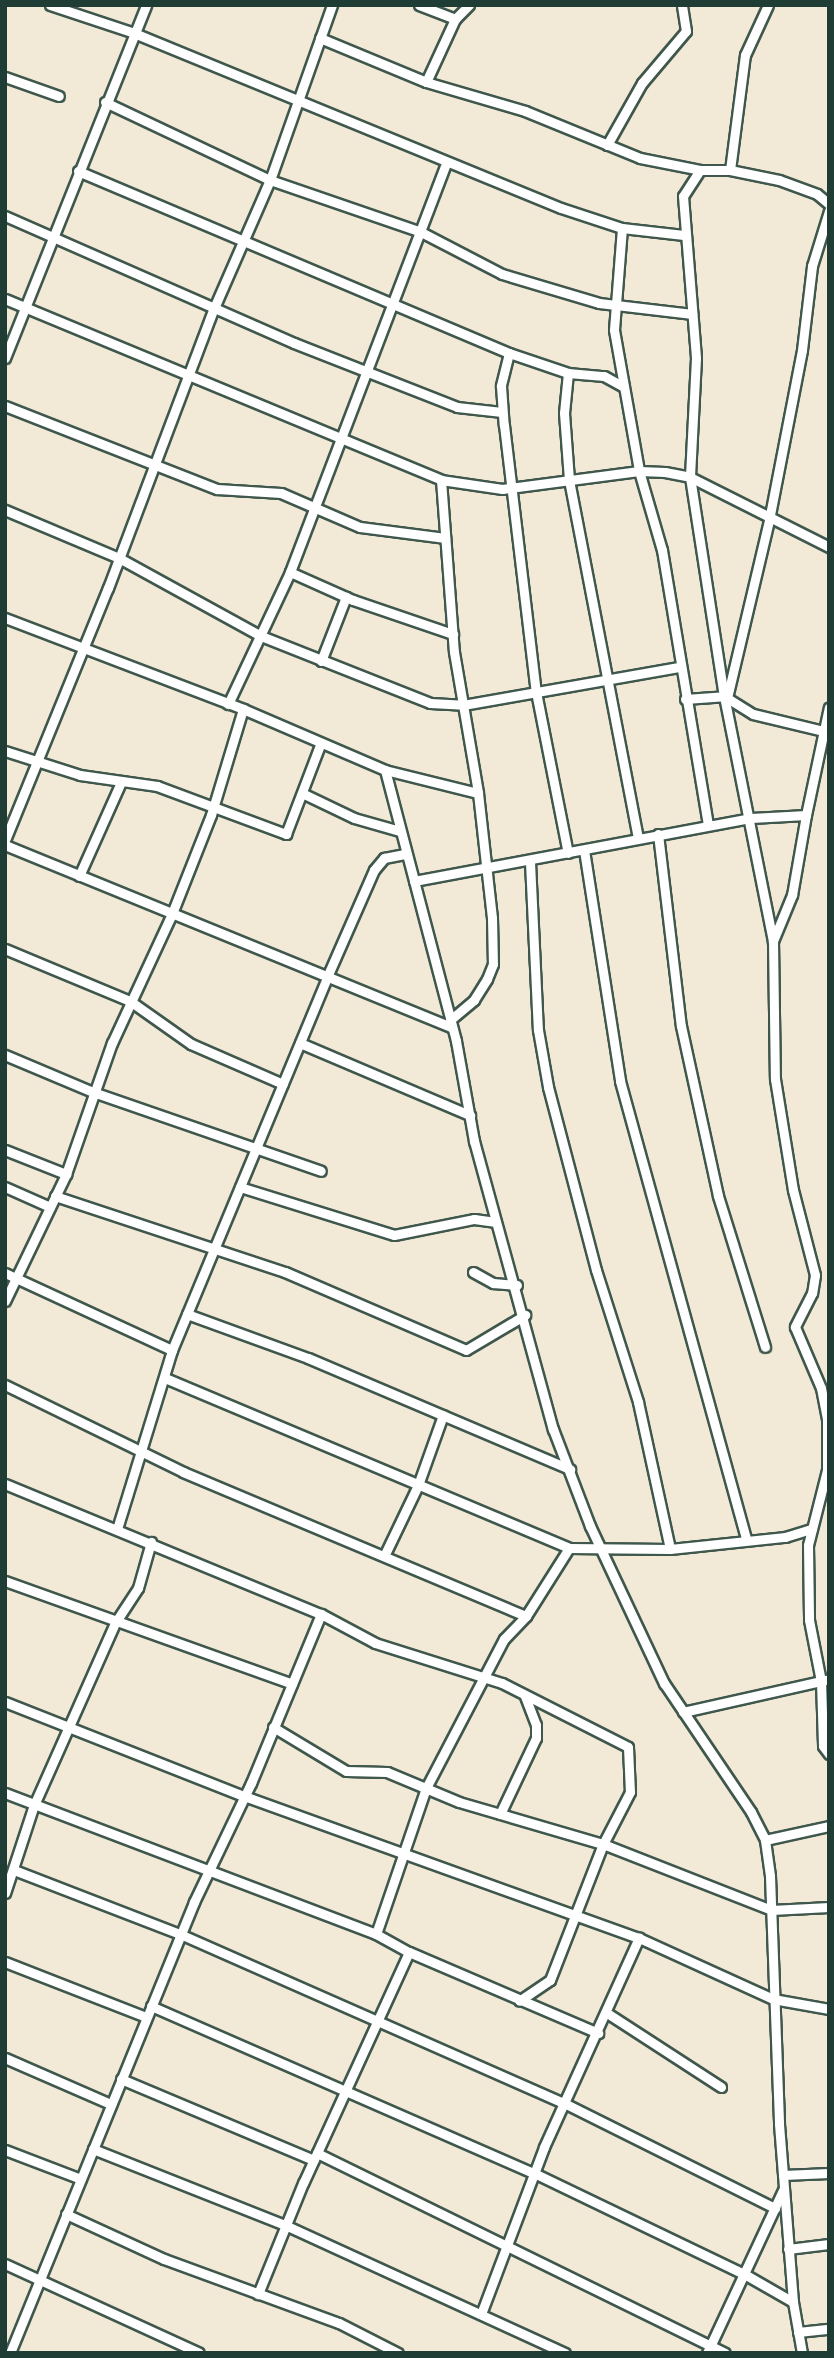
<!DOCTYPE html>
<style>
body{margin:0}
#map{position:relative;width:834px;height:2358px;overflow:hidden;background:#f2ead7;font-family:"IM FELL Double Pica",serif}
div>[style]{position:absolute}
.roads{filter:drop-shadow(2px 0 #3f574c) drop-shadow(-2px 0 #3f574c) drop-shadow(0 2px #3f574c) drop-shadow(0 -2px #3f574c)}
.minor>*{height:9px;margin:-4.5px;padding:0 4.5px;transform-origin:4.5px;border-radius:4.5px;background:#fff}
span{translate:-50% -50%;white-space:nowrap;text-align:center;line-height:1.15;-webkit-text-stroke:5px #f6f6f2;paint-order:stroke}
.frame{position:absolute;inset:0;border:7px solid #1f3d34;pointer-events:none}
</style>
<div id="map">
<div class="roads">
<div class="minor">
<div style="left:50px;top:5px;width:89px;rotate:18.4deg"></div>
<div style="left:134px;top:33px;width:461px;rotate:22.3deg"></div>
<div style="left:561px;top:208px;width:64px;rotate:18.2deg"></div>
<div style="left:622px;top:228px;width:62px;rotate:6.4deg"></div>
<div style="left:419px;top:5px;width:39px;rotate:21deg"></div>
<div style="left:455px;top:19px;width:20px;rotate:-45deg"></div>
<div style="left:320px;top:38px;width:115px;rotate:22.5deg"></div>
<div style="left:426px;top:82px;width:103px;rotate:16.3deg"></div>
<div style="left:525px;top:111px;width:124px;rotate:22.2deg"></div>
<div style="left:640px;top:158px;width:61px;rotate:11.3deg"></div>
<div style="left:700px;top:170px;width:31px;rotate:123deg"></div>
<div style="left:683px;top:196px;width:163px;rotate:85.4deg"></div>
<div style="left:696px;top:358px;width:119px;rotate:92.9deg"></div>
<div style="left:690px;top:477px;width:222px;rotate:81.2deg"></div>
<div style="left:724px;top:696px;width:250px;rotate:78.7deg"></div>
<div style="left:773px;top:941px;width:138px;rotate:89.2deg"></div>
<div style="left:775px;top:1079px;width:112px;rotate:80.8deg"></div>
<div style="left:793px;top:1190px;width:88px;rotate:75.5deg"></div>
<div style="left:815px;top:1275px;width:18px;rotate:99deg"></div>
<div style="left:812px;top:1293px;width:38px;rotate:117deg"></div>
<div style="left:795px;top:1327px;width:66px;rotate:66.9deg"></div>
<div style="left:821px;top:1388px;width:32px;rotate:79deg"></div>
<div style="left:827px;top:1419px;width:51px;rotate:90deg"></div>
<div style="left:827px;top:1470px;width:77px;rotate:104.2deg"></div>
<div style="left:808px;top:1545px;width:75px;rotate:89.2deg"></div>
<div style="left:809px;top:1620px;width:62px;rotate:78.9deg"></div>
<div style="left:821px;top:1681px;width:65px;rotate:88.2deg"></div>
<div style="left:823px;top:1746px;width:10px;rotate:53deg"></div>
<div style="left:5px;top:77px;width:57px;rotate:19.4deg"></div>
<div style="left:426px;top:82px;width:69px;rotate:-65.3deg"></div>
<div style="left:105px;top:102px;width:183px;rotate:25.3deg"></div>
<div style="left:270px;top:180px;width:160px;rotate:19deg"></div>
<div style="left:421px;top:232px;width:91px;rotate:27.4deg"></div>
<div style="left:502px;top:274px;width:101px;rotate:16.6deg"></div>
<div style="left:599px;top:303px;width:94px;rotate:6.7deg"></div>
<div style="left:607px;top:145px;width:71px;rotate:-60.6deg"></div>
<div style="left:642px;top:83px;width:68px;rotate:-49.8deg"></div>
<div style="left:686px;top:31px;width:26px;rotate:-99deg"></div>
<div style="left:700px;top:170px;width:30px"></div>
<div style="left:730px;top:170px;width:50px;rotate:11.5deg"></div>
<div style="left:779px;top:180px;width:40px;rotate:20.2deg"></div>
<div style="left:817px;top:194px;width:16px;rotate:40deg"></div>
<div style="left:730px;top:170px;width:116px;rotate:-82.6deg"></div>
<div style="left:745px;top:55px;width:55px;rotate:-65.3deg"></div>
<div style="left:78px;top:171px;width:468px;rotate:22.9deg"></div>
<div style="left:509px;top:353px;width:62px;rotate:18.7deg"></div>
<div style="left:568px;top:373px;width:36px;rotate:5deg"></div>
<div style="left:604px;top:376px;width:23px;rotate:29deg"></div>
<div style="left:5px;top:216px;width:316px;rotate:23.7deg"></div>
<div style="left:294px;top:343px;width:175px;rotate:21.4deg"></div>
<div style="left:457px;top:407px;width:45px;rotate:6.3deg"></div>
<div style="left:622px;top:228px;width:102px;rotate:94.5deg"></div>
<div style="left:614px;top:330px;width:143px;rotate:79.9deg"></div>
<div style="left:639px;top:471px;width:82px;rotate:73.8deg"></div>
<div style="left:662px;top:550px;width:279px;rotate:80.5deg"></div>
<div style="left:5px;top:299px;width:472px;rotate:22.5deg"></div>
<div style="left:441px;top:480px;width:62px;rotate:8.4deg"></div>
<div style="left:502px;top:489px;width:138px;rotate:-7.5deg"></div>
<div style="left:639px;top:471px;width:26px;rotate:2deg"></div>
<div style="left:665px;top:472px;width:25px;rotate:11deg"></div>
<div style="left:690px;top:477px;width:156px;rotate:26.7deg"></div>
<div style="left:509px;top:353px;width:34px;rotate:104deg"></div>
<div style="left:501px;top:386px;width:39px;rotate:86deg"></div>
<div style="left:504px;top:425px;width:269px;rotate:83.2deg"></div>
<div style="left:536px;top:692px;width:164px;rotate:78.8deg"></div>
<div style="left:5px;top:358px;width:380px;rotate:-68.2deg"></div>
<div style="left:568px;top:373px;width:40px;rotate:95.7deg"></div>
<div style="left:564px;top:413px;width:67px;rotate:85.7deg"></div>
<div style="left:569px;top:480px;width:365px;rotate:79.1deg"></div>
<div style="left:5px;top:406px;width:228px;rotate:21.4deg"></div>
<div style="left:217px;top:489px;width:64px;rotate:3.6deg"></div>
<div style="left:281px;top:493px;width:86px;rotate:23.3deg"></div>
<div style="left:360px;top:527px;width:86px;rotate:7.4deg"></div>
<div style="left:441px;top:480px;width:172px;rotate:85.7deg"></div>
<div style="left:454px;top:652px;width:143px;rotate:80.3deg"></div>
<div style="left:478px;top:793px;width:126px;rotate:83.6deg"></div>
<div style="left:492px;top:918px;width:46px;rotate:88.8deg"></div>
<div style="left:493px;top:964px;width:16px;rotate:112deg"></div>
<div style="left:487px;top:979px;width:25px;rotate:122deg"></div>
<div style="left:474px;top:1000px;width:31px;rotate:140deg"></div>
<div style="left:5px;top:510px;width:124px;rotate:22.8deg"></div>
<div style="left:119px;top:558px;width:162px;rotate:28.8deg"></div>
<div style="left:261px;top:636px;width:182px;rotate:21.6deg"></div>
<div style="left:430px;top:703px;width:33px;rotate:3deg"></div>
<div style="left:463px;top:705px;width:219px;rotate:-10deg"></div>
<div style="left:290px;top:572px;width:69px;rotate:24deg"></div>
<div style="left:353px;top:600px;width:106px;rotate:18.8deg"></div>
<div style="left:5px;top:618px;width:255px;rotate:20.9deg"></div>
<div style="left:243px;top:709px;width:155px;rotate:23.2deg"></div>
<div style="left:385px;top:770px;width:96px;rotate:13.9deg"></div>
<div style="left:321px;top:661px;width:69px;rotate:-68.7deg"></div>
<div style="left:727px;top:698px;width:183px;rotate:-76.7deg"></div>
<div style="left:769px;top:520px;width:173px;rotate:-79deg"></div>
<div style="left:802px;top:350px;width:85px;rotate:-83.2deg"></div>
<div style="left:812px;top:266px;width:58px;rotate:-72.8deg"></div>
<div style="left:685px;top:699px;width:39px;rotate:-4deg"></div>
<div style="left:724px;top:696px;width:34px;rotate:32deg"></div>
<div style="left:753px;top:714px;width:73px;rotate:13.5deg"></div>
<div style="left:228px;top:704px;width:146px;rotate:-64.8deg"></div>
<div style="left:290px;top:572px;width:438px;rotate:-69.1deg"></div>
<div style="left:5px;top:751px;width:79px;rotate:17.7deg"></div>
<div style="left:80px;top:775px;width:78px;rotate:8.1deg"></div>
<div style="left:157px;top:786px;width:138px;rotate:20.4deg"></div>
<div style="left:286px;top:834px;width:95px;rotate:-69.1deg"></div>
<div style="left:385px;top:770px;width:280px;rotate:75.3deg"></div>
<div style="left:456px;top:1041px;width:102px;rotate:79.8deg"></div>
<div style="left:474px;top:1141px;width:299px;rotate:74.7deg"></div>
<div style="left:553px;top:1429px;width:104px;rotate:69.1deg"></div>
<div style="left:590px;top:1526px;width:174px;rotate:64.8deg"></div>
<div style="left:664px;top:1683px;width:156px;rotate:56deg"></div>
<div style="left:751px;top:1812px;width:31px;rotate:63deg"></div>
<div style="left:765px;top:1840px;width:36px;rotate:82deg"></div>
<div style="left:770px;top:1876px;width:248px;rotate:87.9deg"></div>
<div style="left:779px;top:2124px;width:179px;rotate:85.5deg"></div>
<div style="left:793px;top:2302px;width:52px;rotate:80deg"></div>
<div style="left:304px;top:794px;width:55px;rotate:25.6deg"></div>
<div style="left:354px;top:818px;width:48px;rotate:15.8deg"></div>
<div style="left:806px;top:815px;width:110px;rotate:-78deg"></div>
<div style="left:658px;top:834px;width:193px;rotate:83.2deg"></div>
<div style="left:681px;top:1026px;width:174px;rotate:77.7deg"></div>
<div style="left:718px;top:1196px;width:158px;rotate:72.7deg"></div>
<div style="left:5px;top:840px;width:272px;rotate:-67.8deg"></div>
<div style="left:108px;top:588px;width:299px;rotate:-69.3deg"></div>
<div style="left:214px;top:308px;width:140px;rotate:-66.4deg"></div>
<div style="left:270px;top:180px;width:186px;rotate:-70.5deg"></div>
<div style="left:5px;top:845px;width:483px;rotate:22.2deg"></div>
<div style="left:584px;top:850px;width:234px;rotate:81.1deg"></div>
<div style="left:620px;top:1081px;width:476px;rotate:74.6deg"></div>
<div style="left:530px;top:862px;width:168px;rotate:87.3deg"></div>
<div style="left:538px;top:1030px;width:58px;rotate:80deg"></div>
<div style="left:548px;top:1087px;width:189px;rotate:75.3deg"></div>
<div style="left:596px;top:1270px;width:139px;rotate:72.3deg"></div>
<div style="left:638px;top:1402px;width:150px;rotate:77.7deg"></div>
<div style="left:79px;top:876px;width:103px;rotate:-65.9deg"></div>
<div style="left:414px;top:881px;width:343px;rotate:-10.6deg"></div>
<div style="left:751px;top:818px;width:55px;rotate:-3.1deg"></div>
<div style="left:806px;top:815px;width:81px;rotate:99.9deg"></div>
<div style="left:792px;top:895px;width:50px;rotate:112.4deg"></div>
<div style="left:5px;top:949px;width:135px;rotate:22.6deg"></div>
<div style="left:130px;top:1001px;width:75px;rotate:35.2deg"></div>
<div style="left:191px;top:1044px;width:100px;rotate:23.5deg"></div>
<div style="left:300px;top:1043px;width:185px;rotate:23deg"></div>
<div style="left:5px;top:1055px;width:95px;rotate:22.8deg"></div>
<div style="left:93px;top:1092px;width:241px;rotate:19.1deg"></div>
<div style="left:5px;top:1150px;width:66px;rotate:21.5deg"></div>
<div style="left:5px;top:1187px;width:49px;rotate:24deg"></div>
<div style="left:240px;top:1187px;width:161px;rotate:17.3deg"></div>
<div style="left:394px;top:1235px;width:82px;rotate:-11.3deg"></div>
<div style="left:474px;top:1219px;width:22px;rotate:8deg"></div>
<div style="left:55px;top:1196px;width:242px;rotate:18.3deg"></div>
<div style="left:285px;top:1272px;width:197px;rotate:23.3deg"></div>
<div style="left:466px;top:1350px;width:69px;rotate:-30.7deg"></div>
<div style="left:473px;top:1272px;width:23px;rotate:29deg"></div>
<div style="left:493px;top:1283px;width:24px;rotate:5deg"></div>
<div style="left:5px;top:1273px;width:184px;rotate:24.8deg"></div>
<div style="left:5px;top:1301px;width:141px;rotate:-64.3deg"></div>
<div style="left:66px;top:1174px;width:139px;rotate:-70.7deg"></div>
<div style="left:112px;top:1043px;width:140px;rotate:-65.1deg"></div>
<div style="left:171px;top:916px;width:109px;rotate:-68.4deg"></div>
<div style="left:211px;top:815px;width:111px;rotate:-73.2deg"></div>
<div style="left:187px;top:1314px;width:129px;rotate:20deg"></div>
<div style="left:308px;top:1358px;width:285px;rotate:23deg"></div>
<div style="left:165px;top:1378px;width:438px;rotate:22.8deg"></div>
<div style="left:5px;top:1385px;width:198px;rotate:26deg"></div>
<div style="left:183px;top:1472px;width:372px;rotate:22.8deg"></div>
<div style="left:5px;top:1484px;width:342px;rotate:22.4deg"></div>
<div style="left:321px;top:1614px;width:61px;rotate:28.2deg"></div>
<div style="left:375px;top:1643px;width:133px;rotate:17.5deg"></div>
<div style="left:502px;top:1683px;width:141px;rotate:26.9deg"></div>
<div style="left:628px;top:1747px;width:45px;rotate:87.5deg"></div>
<div style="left:630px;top:1792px;width:59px;rotate:117.4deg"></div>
<div style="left:603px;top:1844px;width:146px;rotate:111.3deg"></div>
<div style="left:550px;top:1980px;width:37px;rotate:146deg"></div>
<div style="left:117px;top:1529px;width:187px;rotate:-72.9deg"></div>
<div style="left:172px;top:1350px;width:404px;rotate:-67.4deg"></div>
<div style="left:327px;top:977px;width:117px;rotate:-66.3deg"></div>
<div style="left:374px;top:870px;width:16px;rotate:-50deg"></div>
<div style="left:384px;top:858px;width:21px;rotate:-11deg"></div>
<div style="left:385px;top:1554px;width:76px;rotate:-64.4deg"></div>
<div style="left:418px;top:1485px;width:74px;rotate:-70.3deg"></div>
<div style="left:5px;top:1581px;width:305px;rotate:19.7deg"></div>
<div style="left:5px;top:1702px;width:257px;rotate:21.5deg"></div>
<div style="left:244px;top:1796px;width:420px;rotate:19.8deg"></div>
<div style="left:639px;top:1938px;width:147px;rotate:24.5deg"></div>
<div style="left:773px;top:1999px;width:57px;rotate:10.1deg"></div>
<div style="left:683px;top:1712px;width:150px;rotate:-12.7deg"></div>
<div style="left:273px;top:1727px;width:85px;rotate:31.1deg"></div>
<div style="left:346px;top:1771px;width:41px;rotate:1.4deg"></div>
<div style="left:387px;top:1772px;width:78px;rotate:22.6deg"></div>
<div style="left:459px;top:1802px;width:150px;rotate:16.3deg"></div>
<div style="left:603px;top:1844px;width:180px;rotate:21.4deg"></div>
<div style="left:771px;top:1910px;width:58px;rotate:-3deg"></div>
<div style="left:5px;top:1793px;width:397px;rotate:20.8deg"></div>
<div style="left:376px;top:1934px;width:38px;rotate:29deg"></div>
<div style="left:409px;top:1952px;width:254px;rotate:114.6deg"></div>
<div style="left:303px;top:2183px;width:120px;rotate:112.1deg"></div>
<div style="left:500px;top:1814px;width:84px;rotate:-64.7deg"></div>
<div style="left:536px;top:1738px;width:13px;rotate:-90deg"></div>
<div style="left:536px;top:1725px;width:30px;rotate:-111deg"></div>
<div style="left:765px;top:1840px;width:66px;rotate:-12.3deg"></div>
<div style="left:14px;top:1870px;width:178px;rotate:21.1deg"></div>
<div style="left:180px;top:1934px;width:420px;rotate:23.8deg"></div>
<div style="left:564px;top:2103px;width:236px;rotate:26.5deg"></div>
<div style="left:5px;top:1893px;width:93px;rotate:-71.8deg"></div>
<div style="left:34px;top:1805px;width:199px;rotate:-66deg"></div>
<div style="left:115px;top:1623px;width:42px;rotate:-56.7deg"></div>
<div style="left:138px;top:1588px;width:48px;rotate:-74.2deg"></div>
<div style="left:376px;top:1934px;width:154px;rotate:-71.1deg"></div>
<div style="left:426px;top:1788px;width:168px;rotate:-62.4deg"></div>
<div style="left:504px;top:1639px;width:32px;rotate:-46deg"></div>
<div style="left:526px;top:1616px;width:80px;rotate:-57.7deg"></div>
<div style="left:569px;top:1548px;width:101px;rotate:0.6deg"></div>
<div style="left:670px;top:1549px;width:116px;rotate:-6deg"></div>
<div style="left:785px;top:1537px;width:28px;rotate:-17deg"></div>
<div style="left:409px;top:1952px;width:206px;rotate:23.2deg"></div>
<div style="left:5px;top:1962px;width:151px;rotate:21.3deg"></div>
<div style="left:151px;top:2006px;width:418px;rotate:23.6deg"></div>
<div style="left:534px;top:2173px;width:235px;rotate:25.7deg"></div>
<div style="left:746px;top:2275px;width:54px;rotate:29.9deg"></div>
<div style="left:607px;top:2013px;width:136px;rotate:33deg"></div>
<div style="left:5px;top:2058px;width:116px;rotate:23.5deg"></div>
<div style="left:121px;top:2079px;width:209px;rotate:22.8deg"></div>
<div style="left:93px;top:2149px;width:206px;rotate:21.6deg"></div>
<div style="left:285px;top:2225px;width:308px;rotate:24.6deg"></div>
<div style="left:5px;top:2150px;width:81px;rotate:20.9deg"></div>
<div style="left:317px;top:2153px;width:454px;rotate:26.1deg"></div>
<div style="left:783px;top:2175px;width:46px;rotate:-2.5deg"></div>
<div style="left:66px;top:2214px;width:108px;rotate:24.7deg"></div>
<div style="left:164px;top:2259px;width:186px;rotate:20.1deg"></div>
<div style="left:339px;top:2323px;width:66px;rotate:27deg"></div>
<div style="left:788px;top:2249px;width:41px;rotate:-7deg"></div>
<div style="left:5px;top:2264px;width:213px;rotate:24.6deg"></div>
<div style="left:481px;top:2314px;width:178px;rotate:-69.3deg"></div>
<div style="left:544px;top:2147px;width:230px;rotate:-65.6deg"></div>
<div style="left:798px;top:2332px;width:31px;rotate:-6deg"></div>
<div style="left:10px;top:2353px;width:487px;rotate:-67.8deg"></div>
<div style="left:194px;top:1902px;width:132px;rotate:-64.4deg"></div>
<div style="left:251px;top:1783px;width:183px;rotate:-67.5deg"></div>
<div style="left:707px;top:2353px;width:180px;rotate:-65deg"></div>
</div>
</div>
<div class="frame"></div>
</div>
